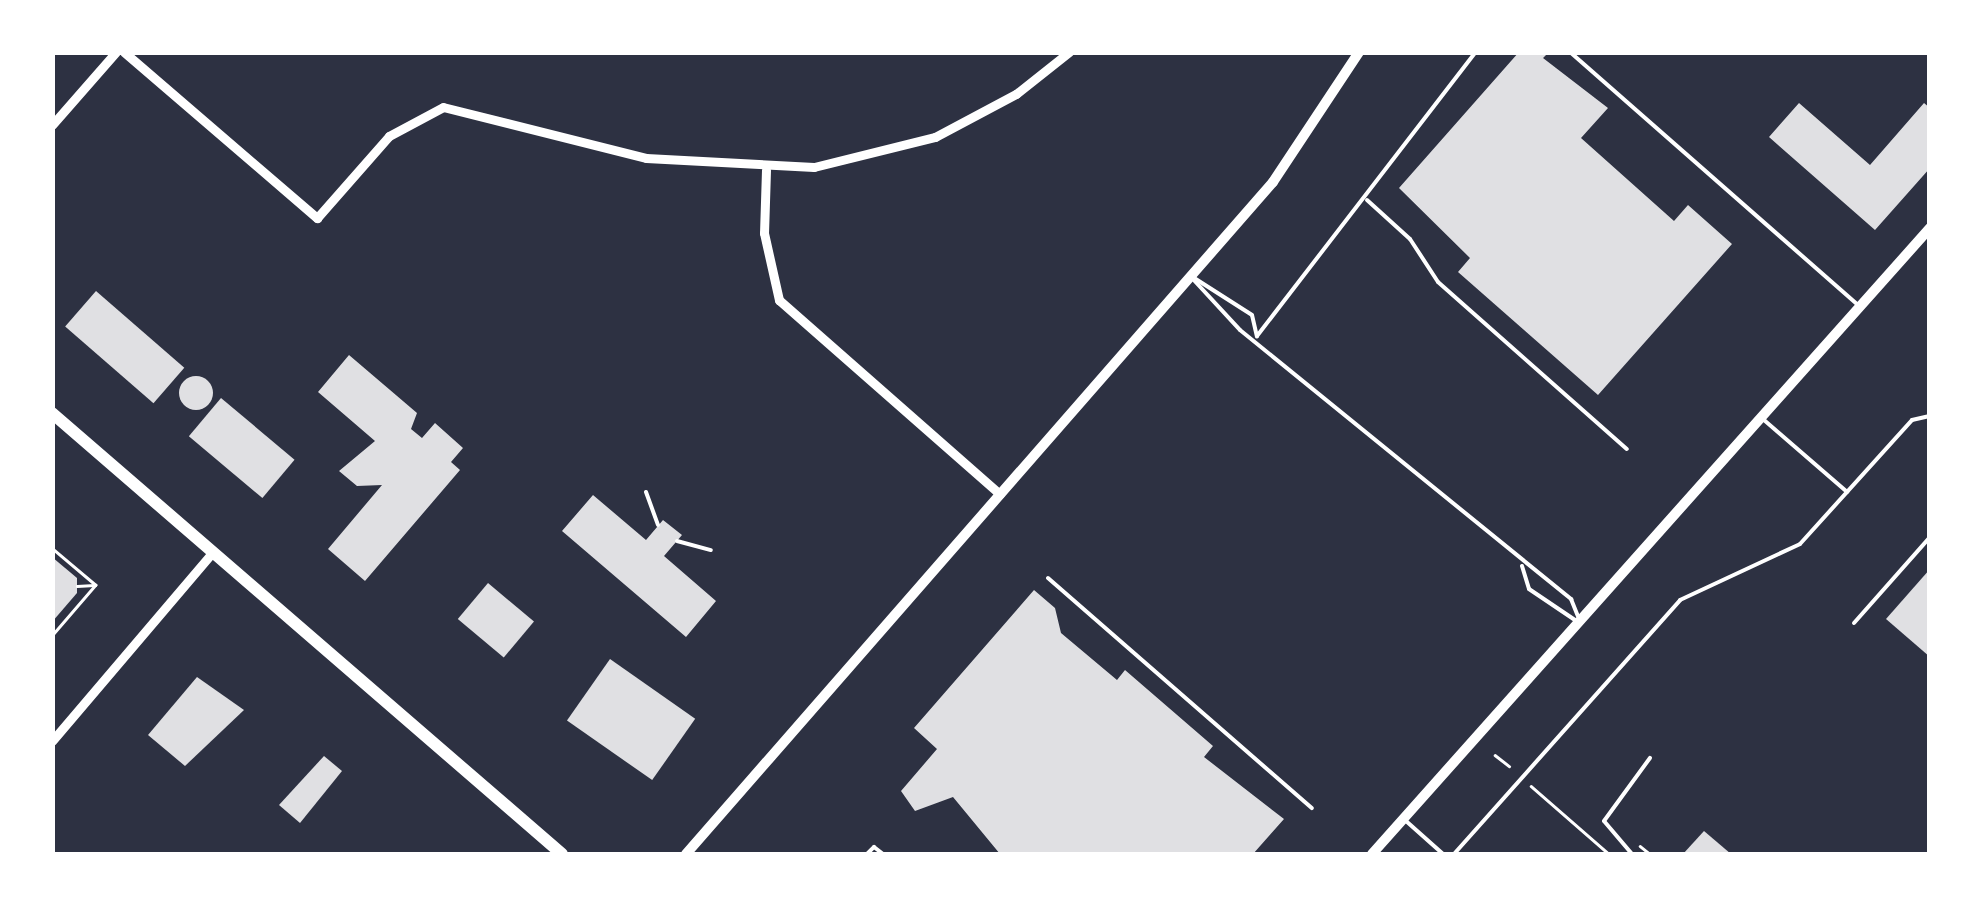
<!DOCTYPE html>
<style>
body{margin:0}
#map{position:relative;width:1982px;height:907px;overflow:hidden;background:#2d3142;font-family:"Exo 2",sans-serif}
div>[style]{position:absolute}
.building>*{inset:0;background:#e0e0e3;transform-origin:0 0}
.round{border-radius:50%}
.path>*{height:2.5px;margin:-1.25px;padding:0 1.25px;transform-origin:1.25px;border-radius:1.25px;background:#fff}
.service>*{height:4px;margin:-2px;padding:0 2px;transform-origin:2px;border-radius:2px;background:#fff}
.minor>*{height:9px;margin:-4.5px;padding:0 4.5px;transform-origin:4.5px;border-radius:4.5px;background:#fff}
.tertiary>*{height:10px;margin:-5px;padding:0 5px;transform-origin:5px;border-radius:5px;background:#fff}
.secondary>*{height:12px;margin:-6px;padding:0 6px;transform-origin:6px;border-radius:6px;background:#fff}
span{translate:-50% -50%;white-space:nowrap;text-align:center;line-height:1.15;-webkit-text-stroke:8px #fff;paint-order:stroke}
.frame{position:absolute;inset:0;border:55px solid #fff;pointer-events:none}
</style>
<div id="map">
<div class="building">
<div style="clip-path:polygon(1519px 52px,1549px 52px,1543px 58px,1608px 108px,1581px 138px,1674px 221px,1688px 205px,1732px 244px,1598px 395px,1458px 272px,1470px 258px,1399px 188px)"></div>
<div style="clip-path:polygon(1799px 103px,1870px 165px,1924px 103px,1930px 108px,1930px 168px,1875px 230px,1769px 137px)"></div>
<div style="left:96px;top:291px;width:117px;height:47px;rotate:41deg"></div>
<div style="clip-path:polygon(349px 355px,417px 413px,411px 429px,422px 438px,435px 423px,463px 448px,451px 462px,460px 470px,365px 581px,328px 549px,382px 485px,357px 486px,339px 471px,375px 441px,318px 392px)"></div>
<div class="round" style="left:179px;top:376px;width:34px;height:34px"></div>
<div style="left:221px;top:398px;width:96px;height:50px;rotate:40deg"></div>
<div style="clip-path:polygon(593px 495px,646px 540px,663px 520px,682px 535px,664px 556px,716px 601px,686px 637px,562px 531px)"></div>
<div style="clip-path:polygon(52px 557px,77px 578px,77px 593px,52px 622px)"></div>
<div style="clip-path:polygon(1930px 569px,1930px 657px,1886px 619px)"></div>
<div style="left:488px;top:583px;width:60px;height:47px;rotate:40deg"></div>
<div style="clip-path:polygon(1034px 590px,1055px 608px,1061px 633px,1117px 680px,1125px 670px,1213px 746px,1204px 757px,1284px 819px,1253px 854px,1000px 854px,953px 797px,915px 811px,901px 791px,937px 749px,914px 728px)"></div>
<div style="left:610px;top:659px;width:104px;height:75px;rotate:35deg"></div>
<div style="clip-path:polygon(197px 677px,244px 710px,185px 766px,148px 735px)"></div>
<div style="clip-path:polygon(324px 756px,342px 771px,300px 823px,279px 805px)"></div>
<div style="clip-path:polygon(1704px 831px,1731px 854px,1683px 854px)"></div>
</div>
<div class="path">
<div style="left:52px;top:548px;width:57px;rotate:40.1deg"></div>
<div style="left:96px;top:585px;width:67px;rotate:130.8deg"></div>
<div style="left:77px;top:586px;width:17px;rotate:-3deg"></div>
<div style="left:1495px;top:755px;width:18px;rotate:38deg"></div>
<div style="left:1531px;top:786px;width:103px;rotate:41.1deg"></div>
<div style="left:1640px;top:846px;width:13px;rotate:39deg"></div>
</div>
<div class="service">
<div style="left:1570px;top:52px;width:383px;rotate:41.3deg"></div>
<div style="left:1367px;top:200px;width:58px;rotate:42.2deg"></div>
<div style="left:1410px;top:239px;width:51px;rotate:56.9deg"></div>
<div style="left:1438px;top:282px;width:252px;rotate:41.5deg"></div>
<div style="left:1191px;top:276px;width:72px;rotate:32.6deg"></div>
<div style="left:1252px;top:315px;width:22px;rotate:77deg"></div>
<div style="left:1191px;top:277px;width:72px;rotate:47.2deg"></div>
<div style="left:1240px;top:330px;width:427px;rotate:39.1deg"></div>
<div style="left:1571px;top:599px;width:18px;rotate:68deg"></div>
<div style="left:1257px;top:336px;width:359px;rotate:-52.4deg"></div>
<div style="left:1764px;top:420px;width:110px;rotate:40.9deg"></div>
<div style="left:646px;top:492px;width:35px;rotate:70deg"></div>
<div style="left:677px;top:541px;width:35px;rotate:15deg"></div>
<div style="left:1522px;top:566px;width:24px;rotate:73deg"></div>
<div style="left:1529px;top:589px;width:55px;rotate:34deg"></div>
<div style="left:1048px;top:578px;width:350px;rotate:41.1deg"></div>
<div style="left:1854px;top:623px;width:115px;rotate:-48.5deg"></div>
<div style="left:1406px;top:821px;width:50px;rotate:41.7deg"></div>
<div style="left:867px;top:854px;width:10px;rotate:-45deg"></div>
<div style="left:874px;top:847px;width:11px;rotate:38deg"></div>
<div style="left:1454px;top:854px;width:340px;rotate:-48.3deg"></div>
<div style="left:1680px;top:600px;width:132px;rotate:-25deg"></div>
<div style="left:1800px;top:544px;width:167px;rotate:-47.9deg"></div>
<div style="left:1912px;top:420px;width:18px;rotate:-13deg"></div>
<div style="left:1632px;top:854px;width:43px;rotate:-130.3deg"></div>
<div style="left:1604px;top:821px;width:78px;rotate:-53.9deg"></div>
</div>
<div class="minor">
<div style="left:124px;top:52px;width:255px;rotate:40.7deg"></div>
<div style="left:317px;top:218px;width:109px;rotate:-48.7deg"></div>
<div style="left:389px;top:136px;width:61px;rotate:-28.2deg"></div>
<div style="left:443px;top:107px;width:209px;rotate:14.1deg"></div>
<div style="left:646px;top:158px;width:168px;rotate:3.1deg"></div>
<div style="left:814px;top:167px;width:125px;rotate:-13.9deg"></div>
<div style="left:935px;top:137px;width:92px;rotate:-28deg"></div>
<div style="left:1016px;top:94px;width:68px;rotate:-38.4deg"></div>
<div style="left:52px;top:125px;width:97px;rotate:-48.8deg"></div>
<div style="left:766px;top:170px;width:63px;rotate:91.8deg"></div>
<div style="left:764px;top:233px;width:69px;rotate:77.4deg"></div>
<div style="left:779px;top:300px;width:294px;rotate:41.3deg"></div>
<div style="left:52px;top:741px;width:245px;rotate:-49.6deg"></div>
</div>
<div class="tertiary">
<div style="left:686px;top:854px;width:892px;rotate:-48.86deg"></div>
<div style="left:1273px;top:182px;width:156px;rotate:-56.5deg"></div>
<div style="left:1372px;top:854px;width:839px;rotate:-48.29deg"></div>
</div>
<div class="secondary">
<div style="left:52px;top:413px;width:674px;rotate:40.85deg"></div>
</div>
<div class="frame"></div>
</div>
